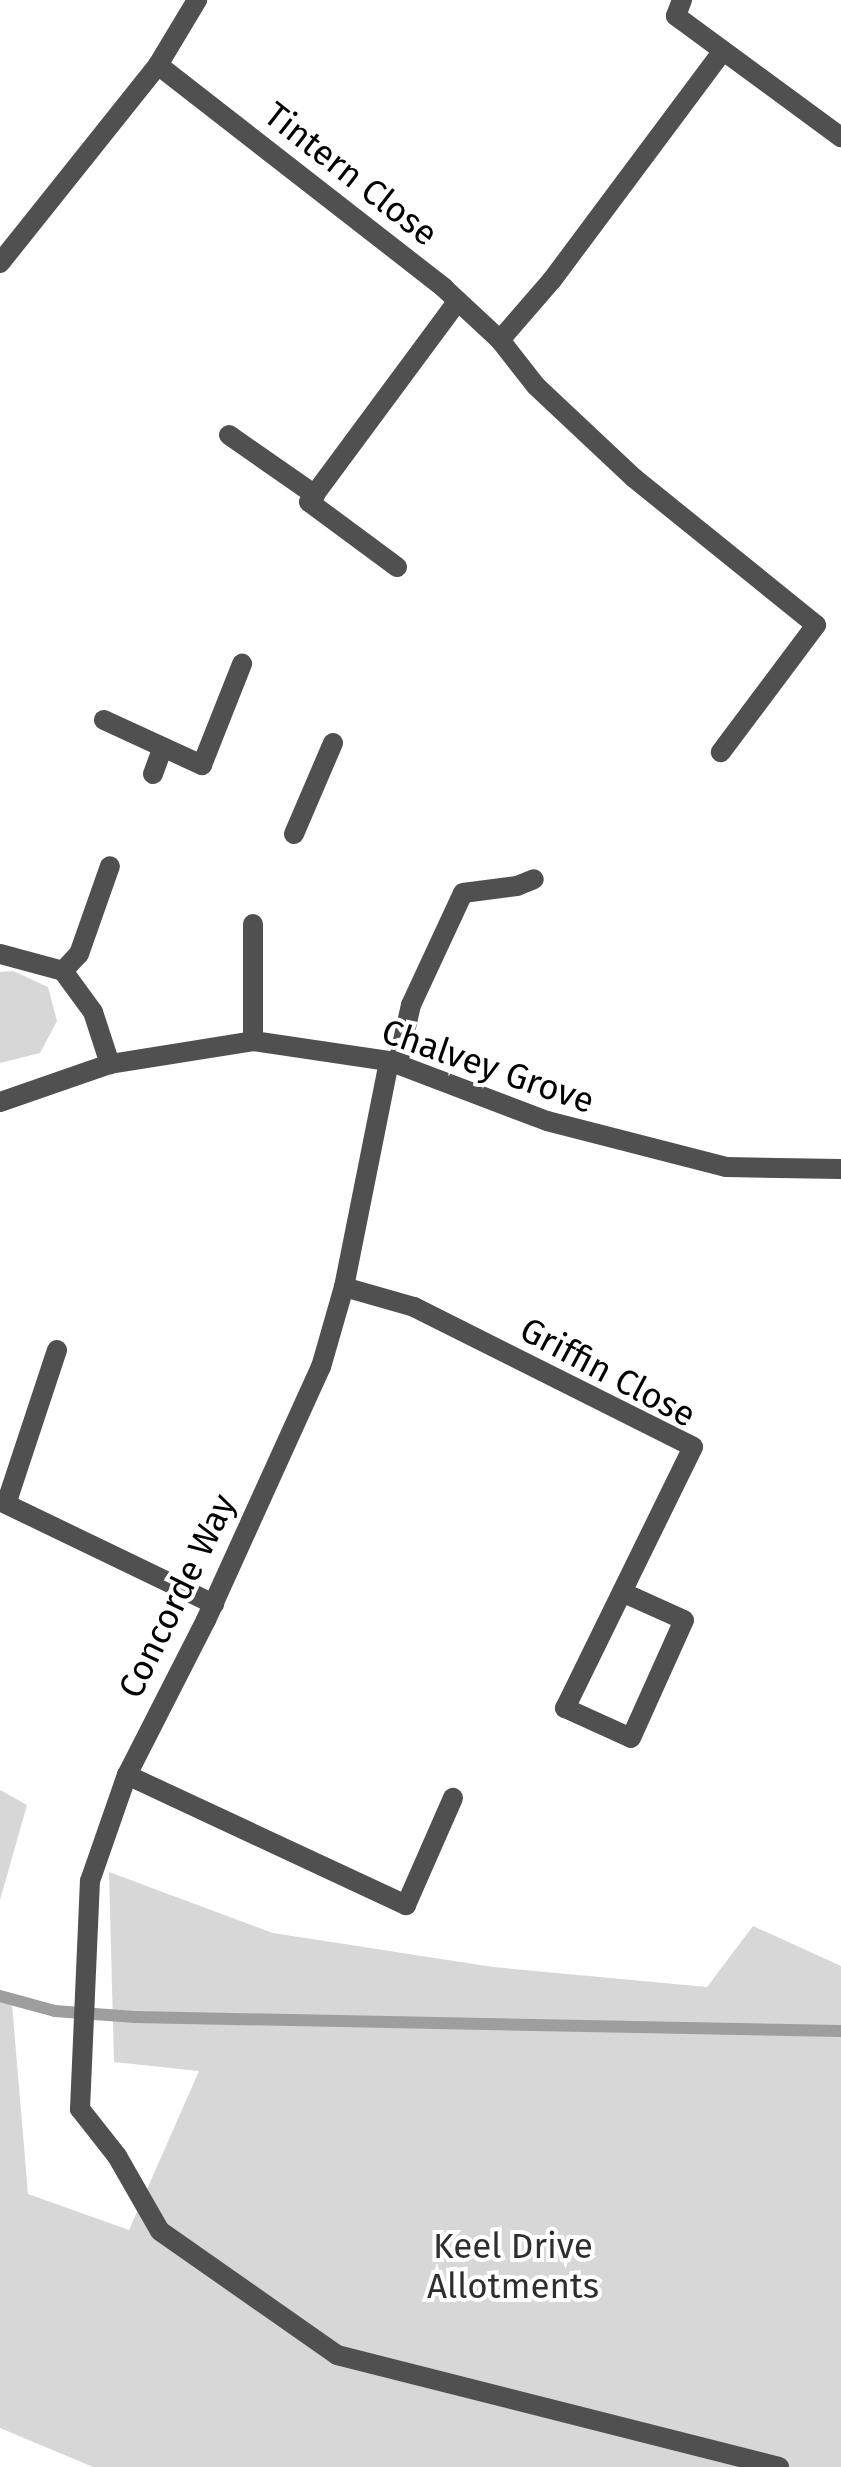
<!DOCTYPE html>
<style>
body{margin:0}
#map{position:relative;width:841px;height:2467px;overflow:hidden;background:#fff;font-family:"Fira Sans",sans-serif}
div>[style]{position:absolute}
.green>*{inset:0;background:#d7d7d7}
.stream>*{height:12px;margin:-6px;padding:0 6px;transform-origin:6px;border-radius:6px;background:#9e9e9e}
.lane>*{height:20px;margin:-10px;padding:0 10px;transform-origin:10px;border-radius:10px;background:#505050}
.street>*{height:20px;margin:-10px;padding:0 10px;transform-origin:10px;border-radius:10px;background:#505050}
span{translate:-50% -50%;white-space:nowrap;text-align:center;line-height:1.15;-webkit-text-stroke:8px #fff;paint-order:stroke}
.street-label{font-size:35px;color:#000}
.park-label{font-size:35px;color:#2e2e2e}
</style>
<div id="map">
<div class="green">
<div style="clip-path:polygon(13px 971px,48px 987px,57px 1021px,40px 1053px,0 1063px,0 972px)"></div>
<div style="clip-path:polygon(0 1790px,27px 1805px,0 1900px)"></div>
<div style="clip-path:polygon(109px 1872px,273px 1933px,493px 1967px,707px 1987px,753px 1926px,841px 1966px,841px 2467px,93px 2467px,0 2428px,0 2002px,12px 2004px,28px 2194px,129px 2230px,199px 2071px,114px 2062px)"></div>
</div>
<div class="stream">
<div style="left:0;top:1996px;width:57px;rotate:15.3deg"></div>
<div style="left:55px;top:2011px;width:80px;rotate:4.3deg"></div>
<div style="left:135px;top:2017px;width:706px;rotate:1.14deg"></div>
</div>
<div class="lane">
<div style="left:682px;top:0;width:17px;rotate:111deg"></div>
<div style="left:676px;top:16px;width:205px;rotate:36.3deg"></div>
<div style="left:229px;top:435px;width:105px;rotate:34.9deg"></div>
<div style="left:634px;top:478px;width:234px;rotate:38.9deg"></div>
<div style="left:816px;top:625px;width:159px;rotate:126.8deg"></div>
<div style="left:397px;top:567px;width:109px;rotate:-143.5deg"></div>
<div style="left:309px;top:502px;width:250px;rotate:-53.5deg"></div>
<div style="left:104px;top:720px;width:108px;rotate:24.7deg"></div>
<div style="left:202px;top:765px;width:109px;rotate:-68.4deg"></div>
<div style="left:153px;top:774px;width:27px;rotate:-70deg"></div>
<div style="left:294px;top:834px;width:99px;rotate:-66.8deg"></div>
<div style="left:63px;top:971px;width:23px;rotate:-47deg"></div>
<div style="left:79px;top:954px;width:93px;rotate:-70.6deg"></div>
<div style="left:253px;top:1041px;width:117px;rotate:-90deg"></div>
<div style="left:398px;top:1063px;width:59px;rotate:-77.4deg"></div>
<div style="left:411px;top:1005px;width:123px;rotate:-65.1deg"></div>
<div style="left:463px;top:893px;width:54px;rotate:-7.4deg"></div>
<div style="left:517px;top:886px;width:18px;rotate:-22deg"></div>
<div style="left:57px;top:1350px;width:162px;rotate:108.3deg"></div>
<div style="left:6px;top:1504px;width:231px;rotate:25.7deg"></div>
<div style="left:565px;top:1708px;width:72px;rotate:24.4deg"></div>
<div style="left:631px;top:1738px;width:129px;rotate:-65.8deg"></div>
<div style="left:684px;top:1620px;width:68px;rotate:-155.7deg"></div>
<div style="left:127px;top:1775px;width:308px;rotate:25deg"></div>
<div style="left:406px;top:1905px;width:117px;rotate:-66.3deg"></div>
<div style="left:117px;top:2156px;width:86px;rotate:60.2deg"></div>
<div style="left:160px;top:2231px;width:216px;rotate:35deg"></div>
<div style="left:337px;top:2355px;width:456px;rotate:14.2deg"></div>
</div>
<div class="street">
<div style="left:158px;top:65px;width:363px;rotate:37.9deg"></div>
<div style="left:444px;top:288px;width:76px;rotate:42.9deg"></div>
<div style="left:500px;top:340px;width:58px;rotate:52deg"></div>
<div style="left:536px;top:386px;width:134px;rotate:43.2deg"></div>
<div style="left:0;top:263px;width:253px;rotate:-51.4deg"></div>
<div style="left:158px;top:65px;width:76px;rotate:-59deg"></div>
<div style="left:500px;top:340px;width:79px;rotate:-49.1deg"></div>
<div style="left:552px;top:280px;width:286px;rotate:-53.3deg"></div>
<div style="left:0;top:954px;width:65px;rotate:15.1deg"></div>
<div style="left:63px;top:971px;width:51px;rotate:53.8deg"></div>
<div style="left:93px;top:1012px;width:55px;rotate:71.9deg"></div>
<div style="left:0;top:1102px;width:116px;rotate:-19.1deg"></div>
<div style="left:110px;top:1064px;width:145px;rotate:-9.1deg"></div>
<div style="left:253px;top:1041px;width:137px;rotate:8.4deg"></div>
<div style="left:389px;top:1061px;width:169px;rotate:20.8deg"></div>
<div style="left:547px;top:1121px;width:185px;rotate:14.4deg"></div>
<div style="left:726px;top:1167px;width:115px;rotate:1deg"></div>
<div style="left:344px;top:1287px;width:73px;rotate:15.9deg"></div>
<div style="left:414px;top:1307px;width:312px;rotate:26.6deg"></div>
<div style="left:693px;top:1447px;width:291px;rotate:116.1deg"></div>
<div style="left:117px;top:2156px;width:60px;rotate:-128.2deg"></div>
<div style="left:80px;top:2109px;width:228px;rotate:-87.5deg"></div>
<div style="left:90px;top:1881px;width:112px;rotate:-70.8deg"></div>
<div style="left:127px;top:1775px;width:174px;rotate:-63deg"></div>
<div style="left:206px;top:1620px;width:278px;rotate:-65.6deg"></div>
<div style="left:321px;top:1367px;width:83px;rotate:-74deg"></div>
<div style="left:344px;top:1287px;width:230px;rotate:-78.7deg"></div>
</div>
<div class="street-label">
<span style="left:351px;top:174px;rotate:38deg">Tintern Close</span>
<span style="left:488px;top:1066px;rotate:19deg">Chalvey Grove</span>
<span style="left:608px;top:1372px;rotate:28deg">Griffin Close</span>
<span style="left:177px;top:1596px;rotate:-64deg">Concorde Way</span>
</div>
<div class="park-label">
<span style="left:513px;top:2266px">Keel Drive<br>Allotments</span>
</div>
</div>
